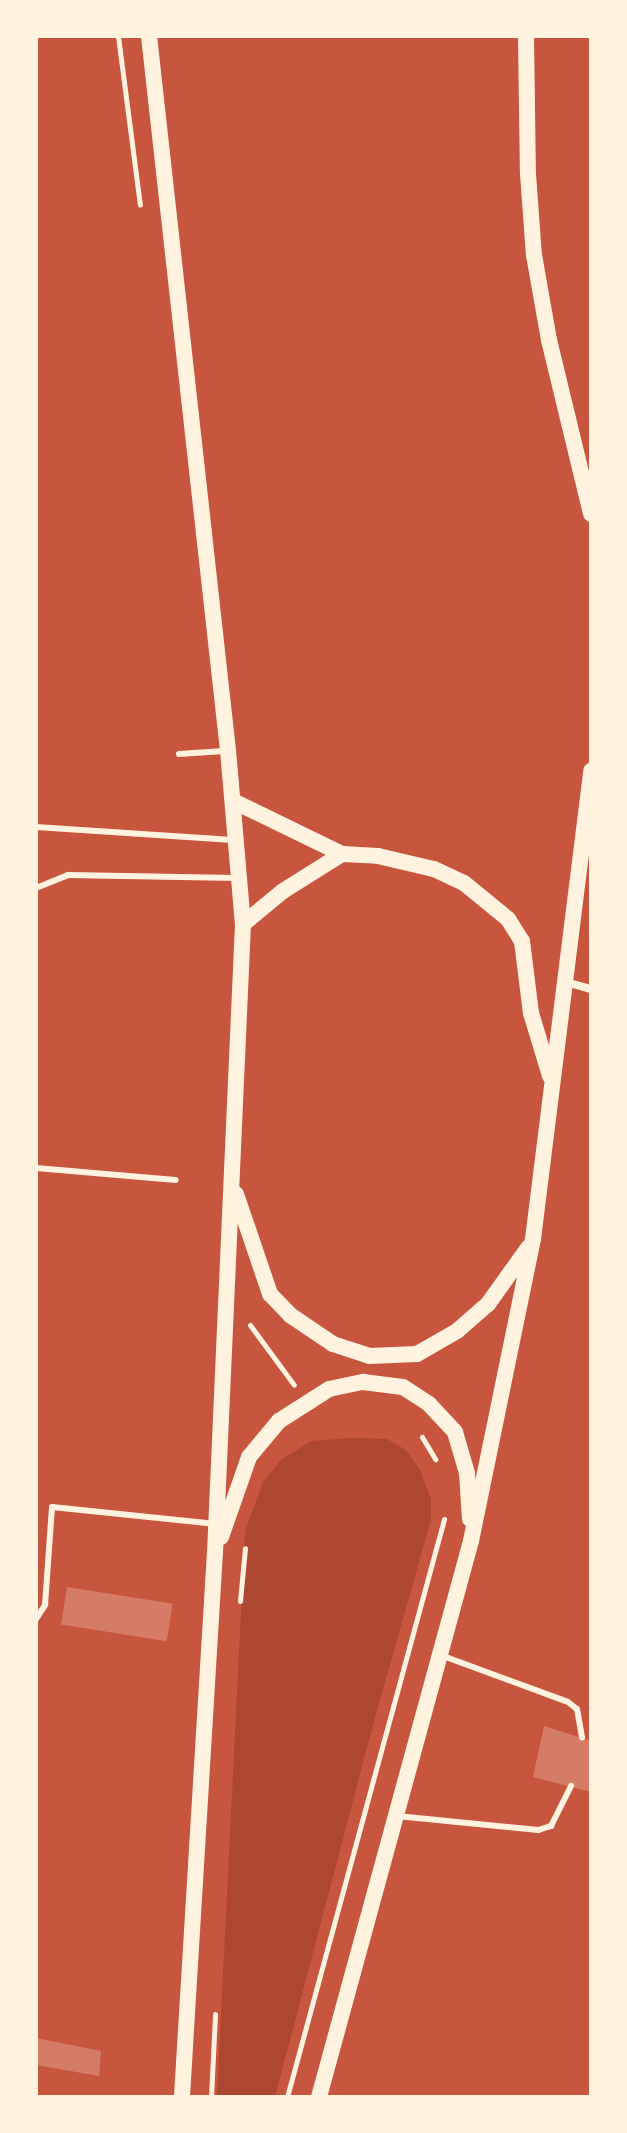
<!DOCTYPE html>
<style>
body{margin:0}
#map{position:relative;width:627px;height:2133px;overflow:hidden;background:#c8553d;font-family:"IBM Plex Sans",sans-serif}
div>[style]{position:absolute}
.green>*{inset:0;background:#ae4732}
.building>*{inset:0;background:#d67c66;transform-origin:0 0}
.path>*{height:5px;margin:-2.5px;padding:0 2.5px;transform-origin:2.5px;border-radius:2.5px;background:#fff3e0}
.service>*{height:6px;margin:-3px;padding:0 3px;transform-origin:3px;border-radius:3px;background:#fff3e0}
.minor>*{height:8px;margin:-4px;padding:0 4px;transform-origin:4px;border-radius:4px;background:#fff3e0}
.secondary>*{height:16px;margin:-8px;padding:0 8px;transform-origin:8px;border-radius:8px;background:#fff3e0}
span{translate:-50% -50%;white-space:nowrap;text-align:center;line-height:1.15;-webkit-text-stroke:6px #fff3e0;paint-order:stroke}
.frame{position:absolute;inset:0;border:38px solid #fff3e0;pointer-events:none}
</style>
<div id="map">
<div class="green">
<div style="clip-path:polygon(352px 1438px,387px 1439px,406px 1450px,420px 1470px,431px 1499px,431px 1520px,374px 1721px,275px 2097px,217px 2097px,245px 1531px,263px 1482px,282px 1459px,311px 1441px)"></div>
</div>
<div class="building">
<div style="left:67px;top:1587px;width:107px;height:38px;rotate:9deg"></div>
<div style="clip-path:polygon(544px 1726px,591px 1741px,591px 1792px,533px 1777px)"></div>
<div style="clip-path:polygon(36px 2038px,101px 2051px,99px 2076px,36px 2065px)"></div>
</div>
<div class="path">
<div style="left:118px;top:36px;width:170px;rotate:82.6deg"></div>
<div style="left:250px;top:1325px;width:74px;rotate:53.7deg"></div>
<div style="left:422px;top:1437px;width:26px;rotate:59deg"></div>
<div style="left:240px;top:1601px;width:53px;rotate:-84.6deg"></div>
<div style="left:211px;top:2097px;width:83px;rotate:-87.2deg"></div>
<div style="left:287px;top:2097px;width:599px;rotate:-74.8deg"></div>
</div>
<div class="service">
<div style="left:179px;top:754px;width:45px;rotate:-3.8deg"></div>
<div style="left:36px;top:827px;width:197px;rotate:3.8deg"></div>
<div style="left:36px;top:888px;width:35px;rotate:-22deg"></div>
<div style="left:68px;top:875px;width:168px;rotate:1deg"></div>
<div style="left:36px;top:1168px;width:140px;rotate:4.9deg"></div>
<div style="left:36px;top:1619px;width:17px;rotate:-57deg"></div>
<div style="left:45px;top:1605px;width:98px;rotate:-85.9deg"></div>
<div style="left:52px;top:1507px;width:165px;rotate:5.9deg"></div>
<div style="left:443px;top:1656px;width:133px;rotate:20.2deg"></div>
<div style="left:568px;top:1702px;width:11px;rotate:38deg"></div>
<div style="left:577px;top:1709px;width:29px;rotate:80deg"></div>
<div style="left:397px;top:1816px;width:142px;rotate:5.7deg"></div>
<div style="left:538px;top:1830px;width:14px;rotate:-17deg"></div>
<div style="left:551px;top:1826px;width:45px;rotate:-63.4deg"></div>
</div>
<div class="minor">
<div style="left:566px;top:982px;width:26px;rotate:16deg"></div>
</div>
<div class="secondary">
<div style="left:149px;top:36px;width:718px;rotate:83.69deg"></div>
<div style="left:228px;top:750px;width:175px;rotate:85.1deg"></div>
<div style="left:243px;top:924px;width:629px;rotate:92.55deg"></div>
<div style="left:215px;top:1552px;width:546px;rotate:93.47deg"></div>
<div style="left:526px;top:36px;width:138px;rotate:89.2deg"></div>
<div style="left:528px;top:174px;width:81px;rotate:85.8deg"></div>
<div style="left:534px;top:255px;width:86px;rotate:80deg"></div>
<div style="left:549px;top:340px;width:179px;rotate:76.4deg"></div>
<div style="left:233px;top:801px;width:121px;rotate:25.9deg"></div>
<div style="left:243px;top:924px;width:52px;rotate:-39.5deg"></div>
<div style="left:283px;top:891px;width:70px;rotate:-32.1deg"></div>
<div style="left:342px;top:854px;width:36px;rotate:3deg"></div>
<div style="left:378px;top:856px;width:57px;rotate:13.1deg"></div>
<div style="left:434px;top:869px;width:33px;rotate:25deg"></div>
<div style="left:464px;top:883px;width:57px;rotate:39.3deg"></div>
<div style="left:508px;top:919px;width:26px;rotate:58deg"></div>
<div style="left:522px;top:941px;width:73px;rotate:82.9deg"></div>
<div style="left:531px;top:1013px;width:66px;rotate:73.2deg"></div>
<div style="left:236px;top:1194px;width:106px;rotate:71.2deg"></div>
<div style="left:270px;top:1294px;width:29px;rotate:46deg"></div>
<div style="left:290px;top:1315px;width:52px;rotate:34deg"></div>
<div style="left:333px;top:1344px;width:39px;rotate:18deg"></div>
<div style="left:370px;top:1356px;width:47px;rotate:-2.4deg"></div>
<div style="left:417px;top:1354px;width:46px;rotate:-29.9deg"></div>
<div style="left:457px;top:1331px;width:41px;rotate:-41.1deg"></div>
<div style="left:488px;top:1304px;width:69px;rotate:-54.5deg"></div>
<div style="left:221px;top:1537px;width:85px;rotate:-70.7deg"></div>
<div style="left:249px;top:1457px;width:47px;rotate:-50.2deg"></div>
<div style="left:279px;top:1421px;width:59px;rotate:-32.6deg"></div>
<div style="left:329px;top:1389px;width:35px;rotate:-12deg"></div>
<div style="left:363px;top:1382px;width:40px;rotate:7.1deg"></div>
<div style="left:403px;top:1387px;width:31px;rotate:33deg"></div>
<div style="left:429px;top:1404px;width:38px;rotate:47deg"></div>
<div style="left:455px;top:1432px;width:43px;rotate:73.7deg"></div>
<div style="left:467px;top:1473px;width:46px;rotate:86.3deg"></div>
<div style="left:319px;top:2097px;width:576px;rotate:-74.71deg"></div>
<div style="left:471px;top:1541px;width:308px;rotate:-78.4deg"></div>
<div style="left:533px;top:1239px;width:472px;rotate:-82.9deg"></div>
</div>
<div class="frame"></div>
</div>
